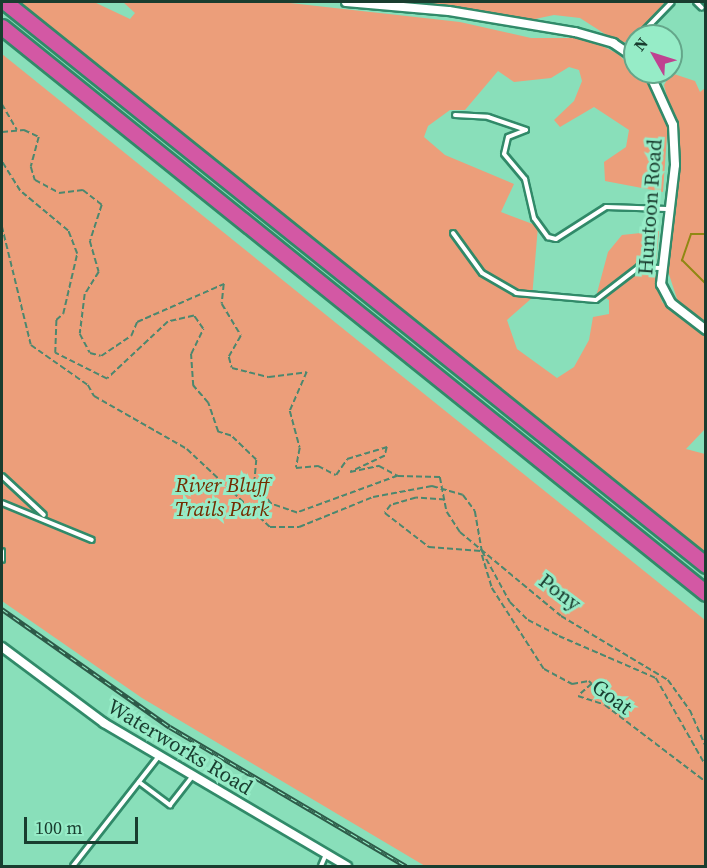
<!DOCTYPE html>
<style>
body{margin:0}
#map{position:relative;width:707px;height:868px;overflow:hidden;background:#89dfba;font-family:"Source Serif 4",serif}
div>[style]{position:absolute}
.green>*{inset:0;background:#ec9e7a}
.stream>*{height:2px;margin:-1px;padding:0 1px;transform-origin:1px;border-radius:1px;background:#908813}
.path>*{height:1.5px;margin-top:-0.75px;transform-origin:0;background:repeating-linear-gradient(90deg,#4c876e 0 6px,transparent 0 9px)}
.roads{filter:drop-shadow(2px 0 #318a69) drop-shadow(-2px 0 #318a69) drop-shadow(0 2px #318a69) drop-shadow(0 -2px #318a69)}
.service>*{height:4px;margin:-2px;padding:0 2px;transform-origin:2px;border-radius:2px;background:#fff}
.minor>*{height:8px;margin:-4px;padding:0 4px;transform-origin:4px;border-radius:4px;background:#fff}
.motorway>*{height:15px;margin:-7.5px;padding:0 7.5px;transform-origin:7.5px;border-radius:7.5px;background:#d358a4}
.rail>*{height:4.5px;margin-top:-2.25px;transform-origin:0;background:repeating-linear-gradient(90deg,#96ecc7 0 7px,#2d5a48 0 14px);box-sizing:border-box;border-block:2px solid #2d5a48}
span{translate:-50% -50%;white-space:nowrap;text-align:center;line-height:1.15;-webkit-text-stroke:6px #96ecc7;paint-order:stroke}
.street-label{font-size:21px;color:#193d2f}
.park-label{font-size:21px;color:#742c00;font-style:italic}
.frame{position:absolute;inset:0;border:3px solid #193d2f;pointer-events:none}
.north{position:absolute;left:623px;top:24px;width:60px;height:60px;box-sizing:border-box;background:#96ecc7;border:2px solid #64a68a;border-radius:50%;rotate:309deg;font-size:16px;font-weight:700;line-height:24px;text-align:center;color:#193d2f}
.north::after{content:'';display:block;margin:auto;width:21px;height:27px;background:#bf4291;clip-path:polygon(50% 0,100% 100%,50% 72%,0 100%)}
.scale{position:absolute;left:24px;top:817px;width:114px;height:27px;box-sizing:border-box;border:3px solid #193d2f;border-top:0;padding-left:8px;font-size:18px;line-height:21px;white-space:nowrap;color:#193d2f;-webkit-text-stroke:4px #96ecc7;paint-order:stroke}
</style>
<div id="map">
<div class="green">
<div style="clip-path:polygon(18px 2px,94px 2px,130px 19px,135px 13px,123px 2px,290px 3px,460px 22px,531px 38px,587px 38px,618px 54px,658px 94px,668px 121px,663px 192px,605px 181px,604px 162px,626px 147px,629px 130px,594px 107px,560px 127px,554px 120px,574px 101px,582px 81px,579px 70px,569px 67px,551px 78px,514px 82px,498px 71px,465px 110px,450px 110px,428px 126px,424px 137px,445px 155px,514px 184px,501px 212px,538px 226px,532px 298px,507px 320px,517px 349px,557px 378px,574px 367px,589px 340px,593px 317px,609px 314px,609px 300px,597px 293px,608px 252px,622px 235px,659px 231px,655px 273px,662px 302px,705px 337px,705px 429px,686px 449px,705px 454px,705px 557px)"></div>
<div style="clip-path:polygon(419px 2px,665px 2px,631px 41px,619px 43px,580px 18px,554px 15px,530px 20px)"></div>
<div style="clip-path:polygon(2px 54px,705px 620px,705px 866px,425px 866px,142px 698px,2px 601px)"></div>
<div style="clip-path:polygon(671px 73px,695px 81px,700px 92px,705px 88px,705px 324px,678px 302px,665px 262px,680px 149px,664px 85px)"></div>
</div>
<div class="stream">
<div style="left:706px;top:234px;width:15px;rotate:180deg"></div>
<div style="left:691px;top:234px;width:28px;rotate:109deg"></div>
<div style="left:682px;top:260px;width:34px;rotate:45deg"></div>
</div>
<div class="path">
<div style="left:2px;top:104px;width:30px;rotate:60deg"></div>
<div style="left:2px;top:132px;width:22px;rotate:-5deg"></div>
<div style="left:24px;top:130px;width:17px;rotate:25deg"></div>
<div style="left:39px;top:137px;width:31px;rotate:105deg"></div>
<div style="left:31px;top:167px;width:14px;rotate:73deg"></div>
<div style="left:35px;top:180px;width:27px;rotate:28deg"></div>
<div style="left:59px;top:193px;width:24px;rotate:-7deg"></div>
<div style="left:83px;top:190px;width:24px;rotate:38deg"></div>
<div style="left:102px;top:205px;width:38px;rotate:108deg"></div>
<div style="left:90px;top:241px;width:32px;rotate:74deg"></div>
<div style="left:99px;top:272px;width:26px;rotate:122deg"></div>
<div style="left:85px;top:294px;width:40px;rotate:97.1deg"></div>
<div style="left:80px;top:334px;width:21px;rotate:62deg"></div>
<div style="left:90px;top:353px;width:11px;rotate:15deg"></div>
<div style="left:101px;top:356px;width:36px;rotate:-34deg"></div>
<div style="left:131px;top:336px;width:15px;rotate:-67deg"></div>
<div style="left:137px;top:322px;width:95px;rotate:-23.6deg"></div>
<div style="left:224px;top:284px;width:20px;rotate:96deg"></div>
<div style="left:222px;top:304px;width:37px;rotate:59deg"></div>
<div style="left:241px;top:336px;width:24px;rotate:120deg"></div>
<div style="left:229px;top:357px;width:11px;rotate:75deg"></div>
<div style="left:232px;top:368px;width:38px;rotate:14deg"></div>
<div style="left:269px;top:377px;width:38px;rotate:-7deg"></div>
<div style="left:307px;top:372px;width:43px;rotate:113.6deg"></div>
<div style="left:290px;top:411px;width:38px;rotate:75deg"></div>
<div style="left:300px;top:448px;width:20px;rotate:101deg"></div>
<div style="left:296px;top:468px;width:22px;rotate:-5deg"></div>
<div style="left:318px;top:466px;width:20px;rotate:27deg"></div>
<div style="left:336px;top:475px;width:19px;rotate:-55deg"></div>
<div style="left:347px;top:459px;width:42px;rotate:-16.7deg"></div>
<div style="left:387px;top:447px;width:9px;rotate:103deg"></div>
<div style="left:385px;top:456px;width:38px;rotate:155deg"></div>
<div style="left:350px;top:472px;width:30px;rotate:-12deg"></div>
<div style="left:379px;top:466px;width:21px;rotate:28deg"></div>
<div style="left:398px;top:476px;width:108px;rotate:159.9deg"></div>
<div style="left:297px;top:513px;width:28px;rotate:-161deg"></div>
<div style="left:271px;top:504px;width:27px;rotate:-129deg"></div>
<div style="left:254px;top:483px;width:23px;rotate:-85deg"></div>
<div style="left:256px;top:460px;width:35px;rotate:-136deg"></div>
<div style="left:231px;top:436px;width:14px;rotate:-163deg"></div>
<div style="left:218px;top:432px;width:31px;rotate:-109deg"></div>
<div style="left:208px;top:403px;width:23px;rotate:-131deg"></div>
<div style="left:193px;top:386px;width:32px;rotate:-94deg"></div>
<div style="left:191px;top:354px;width:28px;rotate:-64deg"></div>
<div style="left:203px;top:329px;width:16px;rotate:-125deg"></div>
<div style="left:194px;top:316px;width:27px;rotate:167deg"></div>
<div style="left:168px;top:322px;width:83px;rotate:136.9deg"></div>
<div style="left:107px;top:379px;width:58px;rotate:-153.4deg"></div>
<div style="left:55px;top:353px;width:33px;rotate:-88deg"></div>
<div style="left:56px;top:320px;width:9px;rotate:-41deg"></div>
<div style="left:63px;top:314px;width:62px;rotate:-76.9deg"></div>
<div style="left:77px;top:254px;width:25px;rotate:-111deg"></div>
<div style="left:68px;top:231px;width:62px;rotate:-140.2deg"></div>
<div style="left:20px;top:191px;width:34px;rotate:-122deg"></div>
<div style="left:2px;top:226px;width:122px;rotate:76.3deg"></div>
<div style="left:31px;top:345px;width:70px;rotate:35.1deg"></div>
<div style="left:88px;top:385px;width:13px;rotate:61deg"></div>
<div style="left:94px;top:396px;width:107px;rotate:29.7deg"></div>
<div style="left:187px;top:449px;width:114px;rotate:43.2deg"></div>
<div style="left:270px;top:527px;width:29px"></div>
<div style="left:299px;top:527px;width:80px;rotate:-22.1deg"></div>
<div style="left:373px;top:497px;width:60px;rotate:-10.6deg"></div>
<div style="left:432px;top:486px;width:32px;rotate:16deg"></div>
<div style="left:463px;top:495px;width:20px;rotate:53deg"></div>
<div style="left:475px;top:511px;width:41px;rotate:80.1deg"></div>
<div style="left:482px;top:551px;width:58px;rotate:61.2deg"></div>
<div style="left:510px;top:602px;width:25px;rotate:45deg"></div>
<div style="left:528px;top:620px;width:35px;rotate:27deg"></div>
<div style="left:559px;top:636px;width:106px;rotate:23.4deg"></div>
<div style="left:656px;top:678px;width:101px;rotate:60.4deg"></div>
<div style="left:398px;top:476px;width:42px;rotate:1.4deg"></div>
<div style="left:440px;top:477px;width:36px;rotate:79deg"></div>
<div style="left:447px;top:512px;width:24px;rotate:57deg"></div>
<div style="left:460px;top:532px;width:131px;rotate:39.7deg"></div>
<div style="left:561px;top:616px;width:125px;rotate:30.9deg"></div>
<div style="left:668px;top:680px;width:37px;rotate:54deg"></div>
<div style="left:690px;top:710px;width:40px;rotate:66.6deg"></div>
<div style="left:445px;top:500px;width:29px;rotate:-176deg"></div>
<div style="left:416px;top:498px;width:26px;rotate:164deg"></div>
<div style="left:391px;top:505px;width:10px;rotate:127deg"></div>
<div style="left:385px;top:513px;width:56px;rotate:37.7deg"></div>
<div style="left:429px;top:547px;width:52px;rotate:4.4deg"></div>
<div style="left:482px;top:555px;width:34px;rotate:73deg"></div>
<div style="left:492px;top:588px;width:96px;rotate:57.3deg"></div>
<div style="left:544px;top:669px;width:32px;rotate:28deg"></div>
<div style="left:572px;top:684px;width:17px;rotate:-10deg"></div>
<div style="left:589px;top:681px;width:4px;rotate:45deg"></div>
<div style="left:592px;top:684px;width:18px;rotate:139deg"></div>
<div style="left:578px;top:696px;width:28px;rotate:18deg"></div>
<div style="left:605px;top:705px;width:127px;rotate:37.3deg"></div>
</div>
<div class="roads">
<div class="service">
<div style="left:696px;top:2px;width:8px;rotate:45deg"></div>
<div style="left:639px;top:36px;width:47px;rotate:-45.9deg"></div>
<div style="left:627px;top:50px;width:12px;rotate:-48deg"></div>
<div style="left:455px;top:115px;width:33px;rotate:3deg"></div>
<div style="left:488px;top:117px;width:40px;rotate:18.9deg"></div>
<div style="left:526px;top:130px;width:19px;rotate:159deg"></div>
<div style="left:508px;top:137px;width:17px;rotate:103deg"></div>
<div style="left:504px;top:154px;width:33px;rotate:50deg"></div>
<div style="left:525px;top:179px;width:40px;rotate:77deg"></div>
<div style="left:534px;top:218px;width:24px;rotate:54deg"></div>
<div style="left:548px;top:237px;width:8px;rotate:14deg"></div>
<div style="left:556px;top:239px;width:59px;rotate:-32.6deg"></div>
<div style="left:606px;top:207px;width:61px;rotate:1.9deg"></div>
<div style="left:453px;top:233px;width:49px;rotate:54.1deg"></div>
<div style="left:482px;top:273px;width:39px;rotate:30deg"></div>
<div style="left:516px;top:293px;width:80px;rotate:5deg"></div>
<div style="left:596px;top:300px;width:54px;rotate:-37.5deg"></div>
<div style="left:639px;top:267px;width:20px;rotate:3deg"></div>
<div style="left:2px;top:476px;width:57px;rotate:42.9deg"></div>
<div style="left:2px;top:503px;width:97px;rotate:22.3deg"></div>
<div style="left:2px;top:551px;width:9px;rotate:90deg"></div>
<div style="left:139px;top:782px;width:39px;rotate:37deg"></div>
<div style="left:170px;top:805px;width:36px;rotate:-52deg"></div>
<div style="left:73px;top:866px;width:140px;rotate:-52deg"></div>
<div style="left:321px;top:866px;width:13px;rotate:-67deg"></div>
</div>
<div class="minor">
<div style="left:346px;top:2px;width:103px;rotate:5deg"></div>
<div style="left:449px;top:11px;width:128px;rotate:9.5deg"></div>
<div style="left:575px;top:32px;width:40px;rotate:16deg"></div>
<div style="left:613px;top:43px;width:27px;rotate:34deg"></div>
<div style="left:649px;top:72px;width:58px;rotate:65.6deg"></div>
<div style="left:673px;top:125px;width:40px;rotate:87.1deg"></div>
<div style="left:675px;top:165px;width:120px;rotate:96.7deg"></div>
<div style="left:661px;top:284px;width:21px;rotate:62deg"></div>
<div style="left:671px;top:303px;width:44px;rotate:37.6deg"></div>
<div style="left:2px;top:647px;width:127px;rotate:36.7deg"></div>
<div style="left:104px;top:723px;width:282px;rotate:30.5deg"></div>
</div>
<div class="motorway">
<div style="left:5px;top:2px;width:899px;rotate:38.77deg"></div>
<div style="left:2px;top:27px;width:903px;rotate:38.8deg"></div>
</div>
</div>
<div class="rail">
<div style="left:2px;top:609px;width:205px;rotate:35.1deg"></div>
<div style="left:170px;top:727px;width:274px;rotate:30.5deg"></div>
</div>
<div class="street-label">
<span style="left:650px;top:207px;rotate:-86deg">Huntoon Road</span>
<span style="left:560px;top:592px;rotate:37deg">Pony</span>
<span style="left:612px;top:697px;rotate:36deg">Goat</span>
<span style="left:180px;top:747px;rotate:31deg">Waterworks Road</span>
</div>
<div class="park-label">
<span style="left:222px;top:497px">River Bluff<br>Trails Park</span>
</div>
<div class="frame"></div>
<div class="north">N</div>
<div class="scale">100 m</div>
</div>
